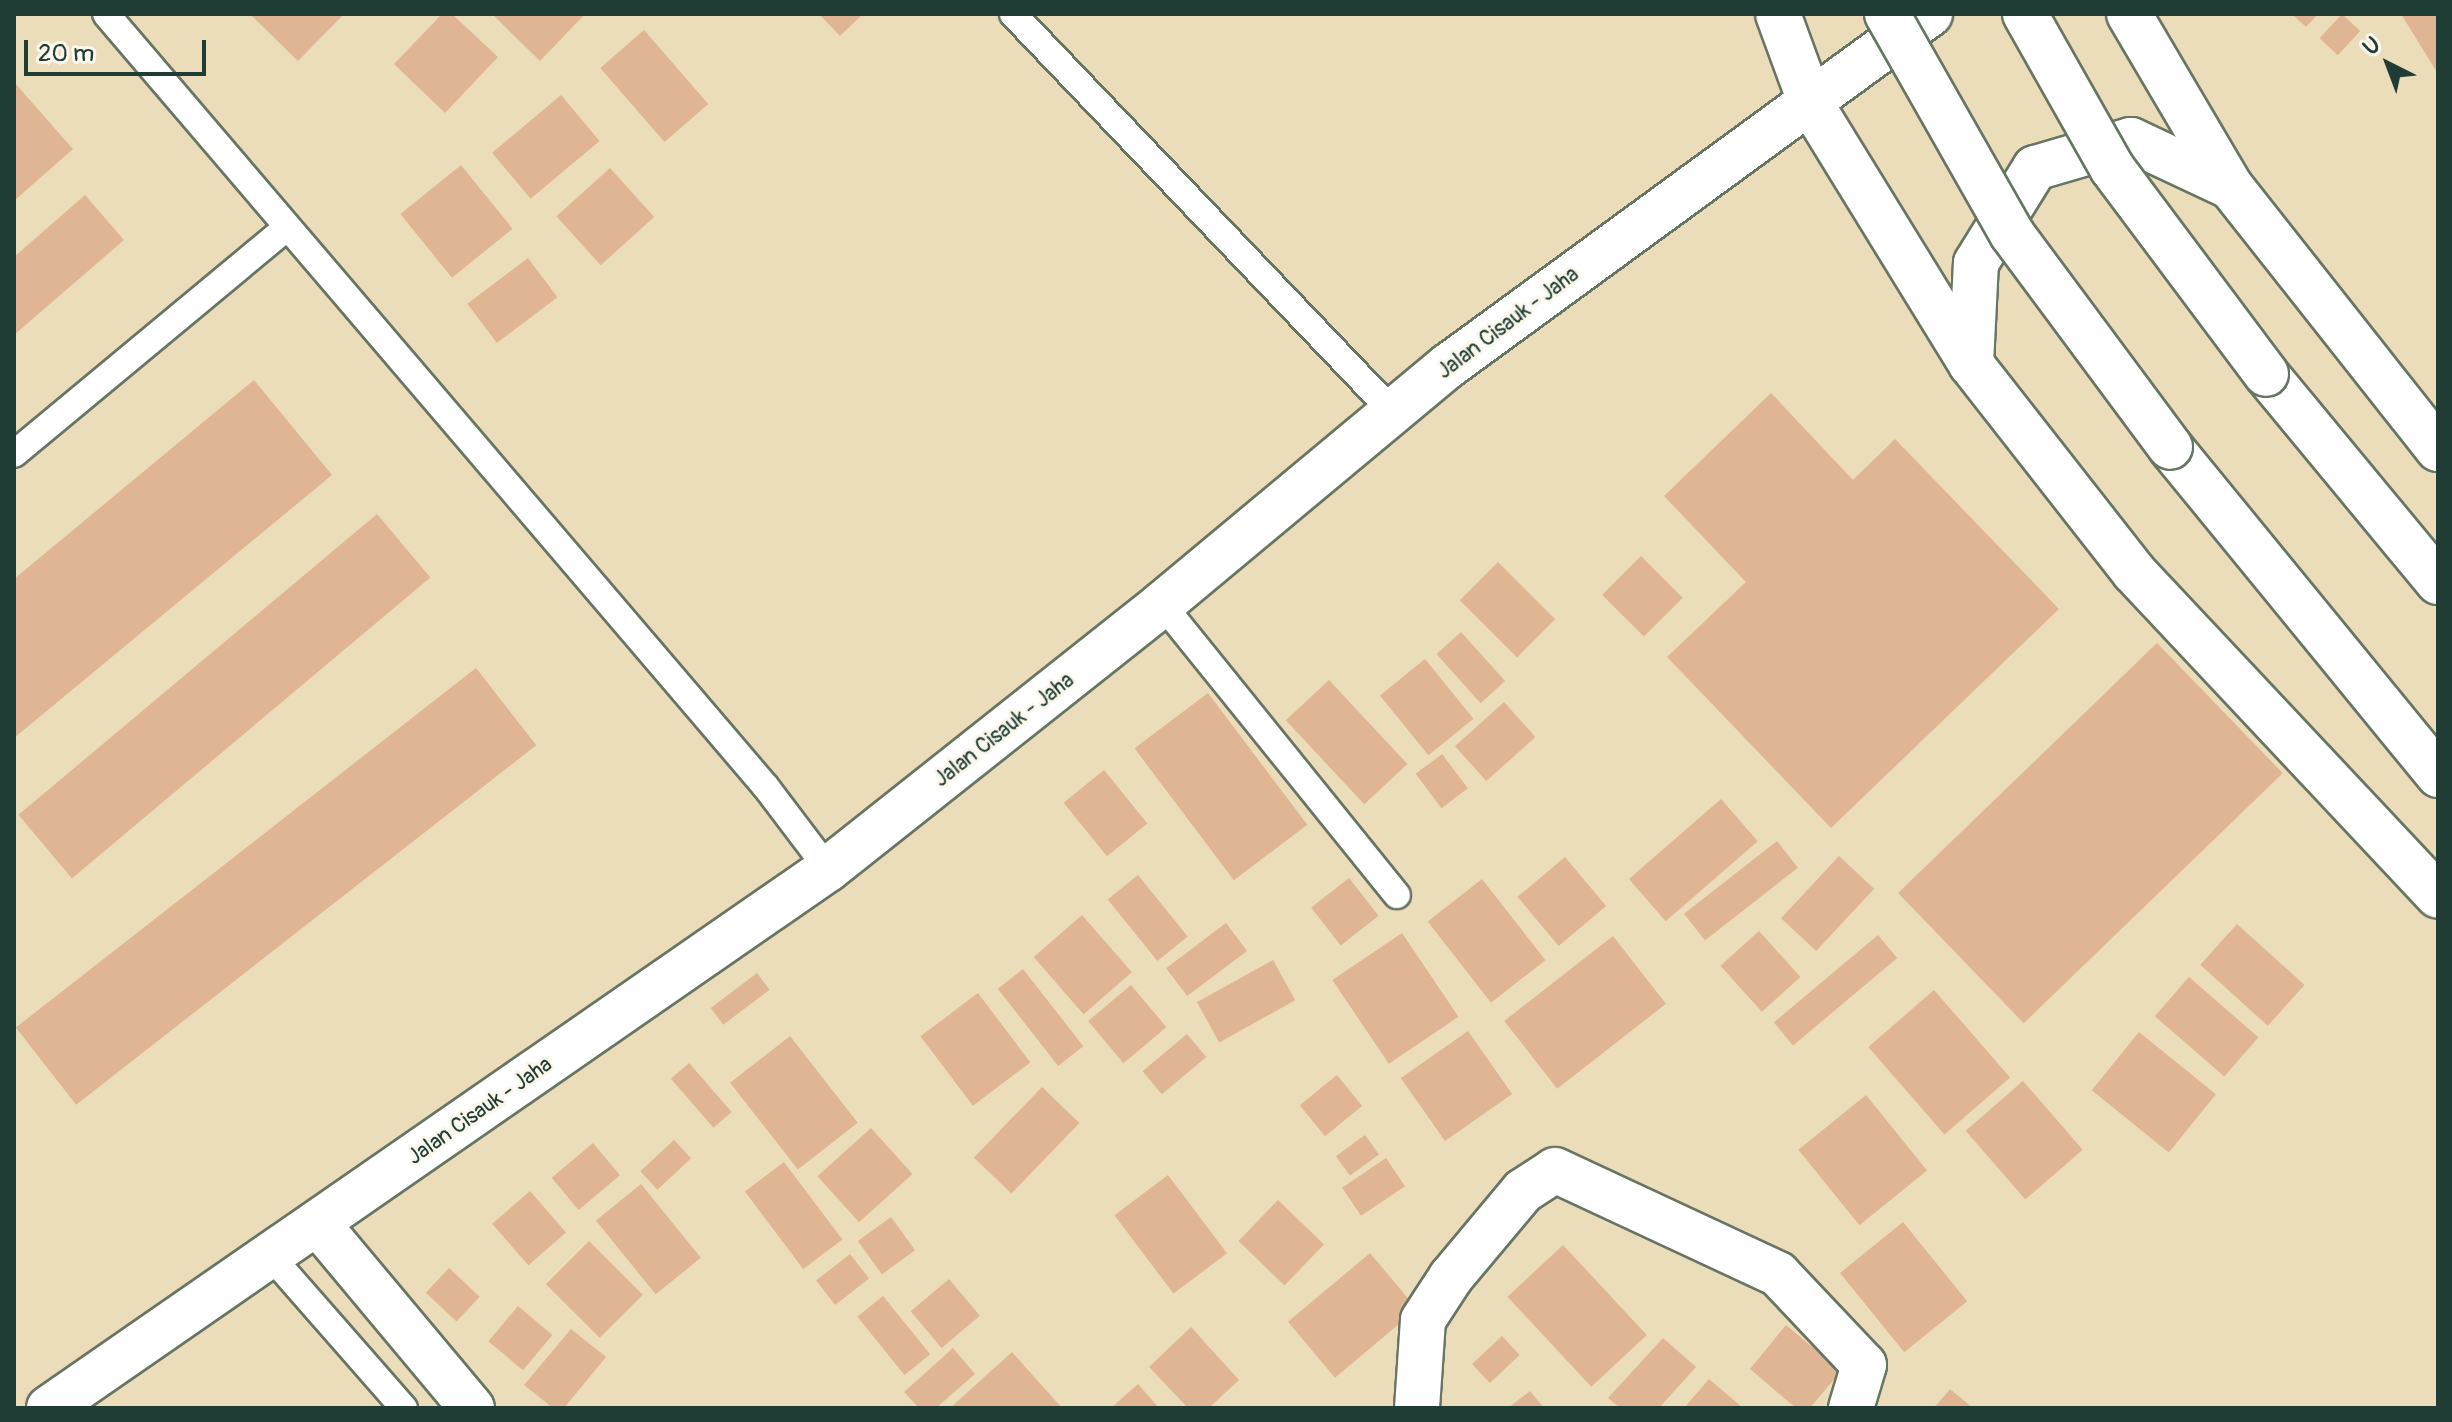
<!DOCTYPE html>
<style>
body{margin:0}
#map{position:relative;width:2452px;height:1422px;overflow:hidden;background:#ecddba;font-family:Pangolin,sans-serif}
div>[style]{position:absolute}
.building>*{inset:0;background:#e0b593;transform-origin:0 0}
.roads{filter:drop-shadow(2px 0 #677563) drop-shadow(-2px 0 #677563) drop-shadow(0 2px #677563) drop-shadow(0 -2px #677563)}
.lane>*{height:26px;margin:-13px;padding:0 13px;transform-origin:13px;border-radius:13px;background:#fff}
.street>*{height:44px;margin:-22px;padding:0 22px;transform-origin:22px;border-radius:22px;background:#fff}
.secondary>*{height:44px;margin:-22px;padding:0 22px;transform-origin:22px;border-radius:22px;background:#fff}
.primary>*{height:44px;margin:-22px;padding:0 22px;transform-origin:22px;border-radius:22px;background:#fff}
.bridges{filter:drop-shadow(2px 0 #677563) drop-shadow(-2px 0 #677563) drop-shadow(0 2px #677563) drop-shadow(0 -2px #677563)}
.secondary-bridge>*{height:44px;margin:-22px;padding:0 22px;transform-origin:22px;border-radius:22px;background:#fff}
span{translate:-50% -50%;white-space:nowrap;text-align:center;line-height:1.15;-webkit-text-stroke:6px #fbf7ec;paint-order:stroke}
.street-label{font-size:22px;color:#1f3d34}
.frame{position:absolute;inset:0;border:16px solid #1f3d34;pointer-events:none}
.north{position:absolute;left:2348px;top:24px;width:80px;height:80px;-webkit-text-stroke:6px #fbf7ec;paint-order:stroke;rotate:318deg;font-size:22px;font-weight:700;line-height:32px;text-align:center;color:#1f3d34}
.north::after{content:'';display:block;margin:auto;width:28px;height:36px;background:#1f3d34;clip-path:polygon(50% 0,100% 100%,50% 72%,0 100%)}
.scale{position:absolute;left:24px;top:40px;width:182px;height:36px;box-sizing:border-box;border:4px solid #1f3d34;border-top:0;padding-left:10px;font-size:24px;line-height:28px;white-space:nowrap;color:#1f3d34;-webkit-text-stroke:6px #fbf7ec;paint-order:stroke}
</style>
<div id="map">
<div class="building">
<div style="clip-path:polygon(250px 14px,344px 14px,298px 61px)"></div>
<div style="clip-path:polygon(442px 14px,452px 14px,498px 57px,445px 113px,394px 64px)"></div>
<div style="clip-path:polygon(492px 14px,585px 14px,540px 61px)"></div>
<div style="clip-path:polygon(819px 14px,863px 14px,840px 36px)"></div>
<div style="clip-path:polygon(2292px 14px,2318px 14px,2306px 27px)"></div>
<div style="left:2342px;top:14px;width:25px;height:33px;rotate:43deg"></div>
<div style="clip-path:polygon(2401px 14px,2438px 14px,2438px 74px)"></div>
<div style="left:644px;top:30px;width:98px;height:58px;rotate:49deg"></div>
<div style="clip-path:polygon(14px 82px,73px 149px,14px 201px)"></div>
<div style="left:561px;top:95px;width:60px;height:90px;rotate:50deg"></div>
<div style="left:461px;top:165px;width:82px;height:78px;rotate:51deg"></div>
<div style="left:610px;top:168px;width:66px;height:72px;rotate:48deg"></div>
<div style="clip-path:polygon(85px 195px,124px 240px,14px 335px,14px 257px)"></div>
<div style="left:528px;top:258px;width:49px;height:76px;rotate:53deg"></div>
<div style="clip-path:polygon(254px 380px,332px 475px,14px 738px,14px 579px)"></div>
<div style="clip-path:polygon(1771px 393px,1853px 480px,1895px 439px,2059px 609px,1831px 828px,1667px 657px,1746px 582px,1664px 496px)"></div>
<div style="left:377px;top:514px;width:83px;height:468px;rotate:50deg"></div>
<div style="left:1641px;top:556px;width:59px;height:55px;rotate:45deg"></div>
<div style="left:1498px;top:562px;width:81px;height:54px;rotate:45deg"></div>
<div style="left:1461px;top:632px;width:66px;height:33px;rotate:48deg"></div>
<div style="left:2157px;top:643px;width:181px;height:360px;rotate:46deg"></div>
<div style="left:1425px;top:659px;width:77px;height:58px;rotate:51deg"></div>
<div style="left:476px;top:668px;width:98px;height:584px;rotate:52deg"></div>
<div style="left:1329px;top:680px;width:115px;height:59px;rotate:47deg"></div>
<div style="left:1208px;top:693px;width:165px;height:92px;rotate:53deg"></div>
<div style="left:1504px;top:702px;width:47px;height:66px;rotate:48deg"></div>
<div style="left:1442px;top:754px;width:43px;height:33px;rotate:53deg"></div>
<div style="left:1104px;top:770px;width:69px;height:52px;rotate:51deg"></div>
<div style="left:1721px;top:799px;width:56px;height:122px;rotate:49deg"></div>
<div style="left:1777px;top:841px;width:34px;height:118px;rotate:52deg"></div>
<div style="left:1839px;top:856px;width:48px;height:85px;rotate:43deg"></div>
<div style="left:1565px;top:857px;width:64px;height:62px;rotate:50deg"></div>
<div style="left:1138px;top:875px;width:79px;height:39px;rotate:51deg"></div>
<div style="left:1349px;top:878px;width:48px;height:48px;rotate:52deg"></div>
<div style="left:1482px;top:879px;width:103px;height:69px;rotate:52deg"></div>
<div style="left:1082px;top:915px;width:76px;height:64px;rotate:49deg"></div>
<div style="left:1226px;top:923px;width:35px;height:75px;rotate:53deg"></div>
<div style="left:2237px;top:924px;width:91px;height:55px;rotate:42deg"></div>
<div style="left:1759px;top:931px;width:62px;height:52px;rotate:48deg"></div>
<div style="left:1402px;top:933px;width:101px;height:84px;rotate:56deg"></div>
<div style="left:1878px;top:935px;width:30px;height:136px;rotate:50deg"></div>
<div style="left:1613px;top:936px;width:86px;height:138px;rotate:52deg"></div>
<div style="left:1273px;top:960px;width:46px;height:87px;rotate:61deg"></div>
<div style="left:1023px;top:969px;width:98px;height:32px;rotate:52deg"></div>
<div style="left:757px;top:973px;width:21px;height:58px;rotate:53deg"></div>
<div style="left:2189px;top:977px;width:92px;height:52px;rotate:41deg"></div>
<div style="left:1131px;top:985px;width:55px;height:56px;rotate:50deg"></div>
<div style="left:1934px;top:990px;width:116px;height:87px;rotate:49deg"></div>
<div style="left:978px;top:993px;width:87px;height:72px;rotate:53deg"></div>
<div style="left:1468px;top:1031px;width:77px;height:82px;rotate:55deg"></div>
<div style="left:2139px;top:1032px;width:99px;height:75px;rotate:39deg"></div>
<div style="left:1187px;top:1034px;width:30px;height:58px;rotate:50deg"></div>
<div style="left:790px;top:1036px;width:110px;height:76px;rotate:52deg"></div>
<div style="left:689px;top:1063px;width:65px;height:24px;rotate:49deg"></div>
<div style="left:1337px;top:1075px;width:40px;height:48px;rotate:51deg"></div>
<div style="left:2023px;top:1081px;width:91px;height:76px;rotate:49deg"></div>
<div style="left:1042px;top:1087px;width:52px;height:98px;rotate:44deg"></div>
<div style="left:1866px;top:1095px;width:97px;height:87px;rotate:51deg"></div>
<div style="left:871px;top:1128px;width:62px;height:72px;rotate:48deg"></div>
<div style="left:1365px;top:1135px;width:24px;height:36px;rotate:54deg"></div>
<div style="left:674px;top:1140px;width:25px;height:46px;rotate:47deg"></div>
<div style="left:593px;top:1143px;width:42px;height:54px;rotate:50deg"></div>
<div style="left:1386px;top:1158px;width:34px;height:53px;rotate:56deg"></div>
<div style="left:784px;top:1162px;width:97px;height:49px;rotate:53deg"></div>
<div style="left:1168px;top:1175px;width:98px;height:67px;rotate:53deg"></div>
<div style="left:641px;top:1184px;width:95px;height:58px;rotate:51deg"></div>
<div style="left:530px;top:1191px;width:55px;height:50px;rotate:49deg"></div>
<div style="left:1278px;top:1200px;width:64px;height:57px;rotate:44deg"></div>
<div style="left:891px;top:1217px;width:41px;height:41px;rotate:54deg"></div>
<div style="left:1903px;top:1222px;width:102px;height:81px;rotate:51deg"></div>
<div style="left:589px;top:1241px;width:76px;height:61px;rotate:45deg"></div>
<div style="left:1563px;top:1245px;width:123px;height:76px;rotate:47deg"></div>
<div style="left:1370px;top:1253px;width:73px;height:107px;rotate:50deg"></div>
<div style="left:850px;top:1254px;width:31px;height:43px;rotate:52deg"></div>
<div style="left:449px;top:1268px;width:42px;height:34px;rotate:43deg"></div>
<div style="left:949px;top:1279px;width:48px;height:50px;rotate:50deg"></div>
<div style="left:883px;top:1296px;width:75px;height:33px;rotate:51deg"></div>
<div style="left:518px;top:1306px;width:45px;height:46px;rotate:40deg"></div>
<div style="clip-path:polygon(1786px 1325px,1841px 1371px,1810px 1408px,1796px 1408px,1750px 1369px)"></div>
<div style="clip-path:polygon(1191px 1327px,1239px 1380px,1209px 1408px,1188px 1408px,1149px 1367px)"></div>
<div style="clip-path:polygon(571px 1329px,606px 1357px,564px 1408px,553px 1408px,524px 1385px)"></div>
<div style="left:1502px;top:1336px;width:26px;height:41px;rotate:47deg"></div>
<div style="clip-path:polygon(1663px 1338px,1696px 1367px,1659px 1408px,1620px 1408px,1608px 1398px)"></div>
<div style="clip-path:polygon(953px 1348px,975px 1374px,936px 1408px,919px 1408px,904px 1392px)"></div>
<div style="clip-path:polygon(1012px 1352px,1062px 1408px,950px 1408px)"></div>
<div style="clip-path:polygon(1709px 1379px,1743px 1408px,1684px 1408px)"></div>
<div style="clip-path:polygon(1138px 1384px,1159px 1408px,1111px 1408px)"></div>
<div style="clip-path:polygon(1950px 1389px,1973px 1408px,1934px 1408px)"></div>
<div style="clip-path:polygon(1530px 1391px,1544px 1408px,1508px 1408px)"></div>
</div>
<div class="roads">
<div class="lane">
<div style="left:106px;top:14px;width:1016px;rotate:49.51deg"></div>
<div style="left:766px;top:787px;width:103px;rotate:52.9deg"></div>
<div style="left:1013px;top:14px;width:550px;rotate:46.33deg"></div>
<div style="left:14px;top:454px;width:355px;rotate:-39.7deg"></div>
<div style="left:1162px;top:604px;width:374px;rotate:51.1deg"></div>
<div style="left:269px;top:1254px;width:205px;rotate:48.8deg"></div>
</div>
<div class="street">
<div style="left:318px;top:1224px;width:240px;rotate:50.1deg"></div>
<div style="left:1417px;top:1408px;width:88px;rotate:-86.1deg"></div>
<div style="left:1423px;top:1320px;width:51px;rotate:-56.9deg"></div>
<div style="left:1451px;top:1277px;width:112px;rotate:-50.1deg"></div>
<div style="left:1523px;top:1191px;width:38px;rotate:-33deg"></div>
<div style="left:1555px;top:1170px;width:246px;rotate:25deg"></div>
<div style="left:1778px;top:1274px;width:125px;rotate:46.6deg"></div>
<div style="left:1864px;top:1365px;width:45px;rotate:106.8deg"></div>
</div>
<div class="secondary">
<div style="left:1778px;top:14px;width:96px;rotate:69.9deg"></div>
<div style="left:1811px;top:104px;width:305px;rotate:58.4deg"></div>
<div style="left:1971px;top:364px;width:264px;rotate:51.9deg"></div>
<div style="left:2134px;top:572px;width:444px;rotate:46.8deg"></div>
<div style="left:2129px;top:14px;width:201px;rotate:59.5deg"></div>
<div style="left:2231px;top:187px;width:334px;rotate:51.7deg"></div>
<div style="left:1971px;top:364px;width:101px;rotate:-87.2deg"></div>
<div style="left:1976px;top:263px;width:112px;rotate:-58.2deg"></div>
<div style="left:2035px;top:168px;width:100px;rotate:-16.3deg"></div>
<div style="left:2131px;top:140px;width:110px;rotate:25.2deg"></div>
<div style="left:2266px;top:374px;width:270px;rotate:50.4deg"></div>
<div style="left:2170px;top:447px;width:424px;rotate:50.7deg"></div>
</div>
<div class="primary">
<div style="left:49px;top:1408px;width:947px;rotate:-34.68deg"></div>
<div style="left:828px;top:869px;width:426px;rotate:-38.4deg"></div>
<div style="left:1162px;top:604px;width:372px;rotate:-39.8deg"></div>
<div style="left:1448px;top:366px;width:597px;rotate:-36.14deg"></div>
</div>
</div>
<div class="bridges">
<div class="secondary-bridge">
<div style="left:1887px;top:14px;width:253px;rotate:60.4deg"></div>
<div style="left:2012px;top:234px;width:265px;rotate:53.4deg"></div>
<div style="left:2025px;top:14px;width:177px;rotate:60.5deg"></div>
<div style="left:2112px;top:168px;width:257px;rotate:53.2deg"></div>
</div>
</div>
<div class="street-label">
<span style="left:1508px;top:323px;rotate:-37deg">Jalan Cisauk - Jaha</span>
<span style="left:1004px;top:730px;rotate:-38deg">Jalan Cisauk - Jaha</span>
<span style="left:480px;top:1111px;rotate:-35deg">Jalan Cisauk - Jaha</span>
</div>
<div class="frame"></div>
<div class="north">U</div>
<div class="scale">20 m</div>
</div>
